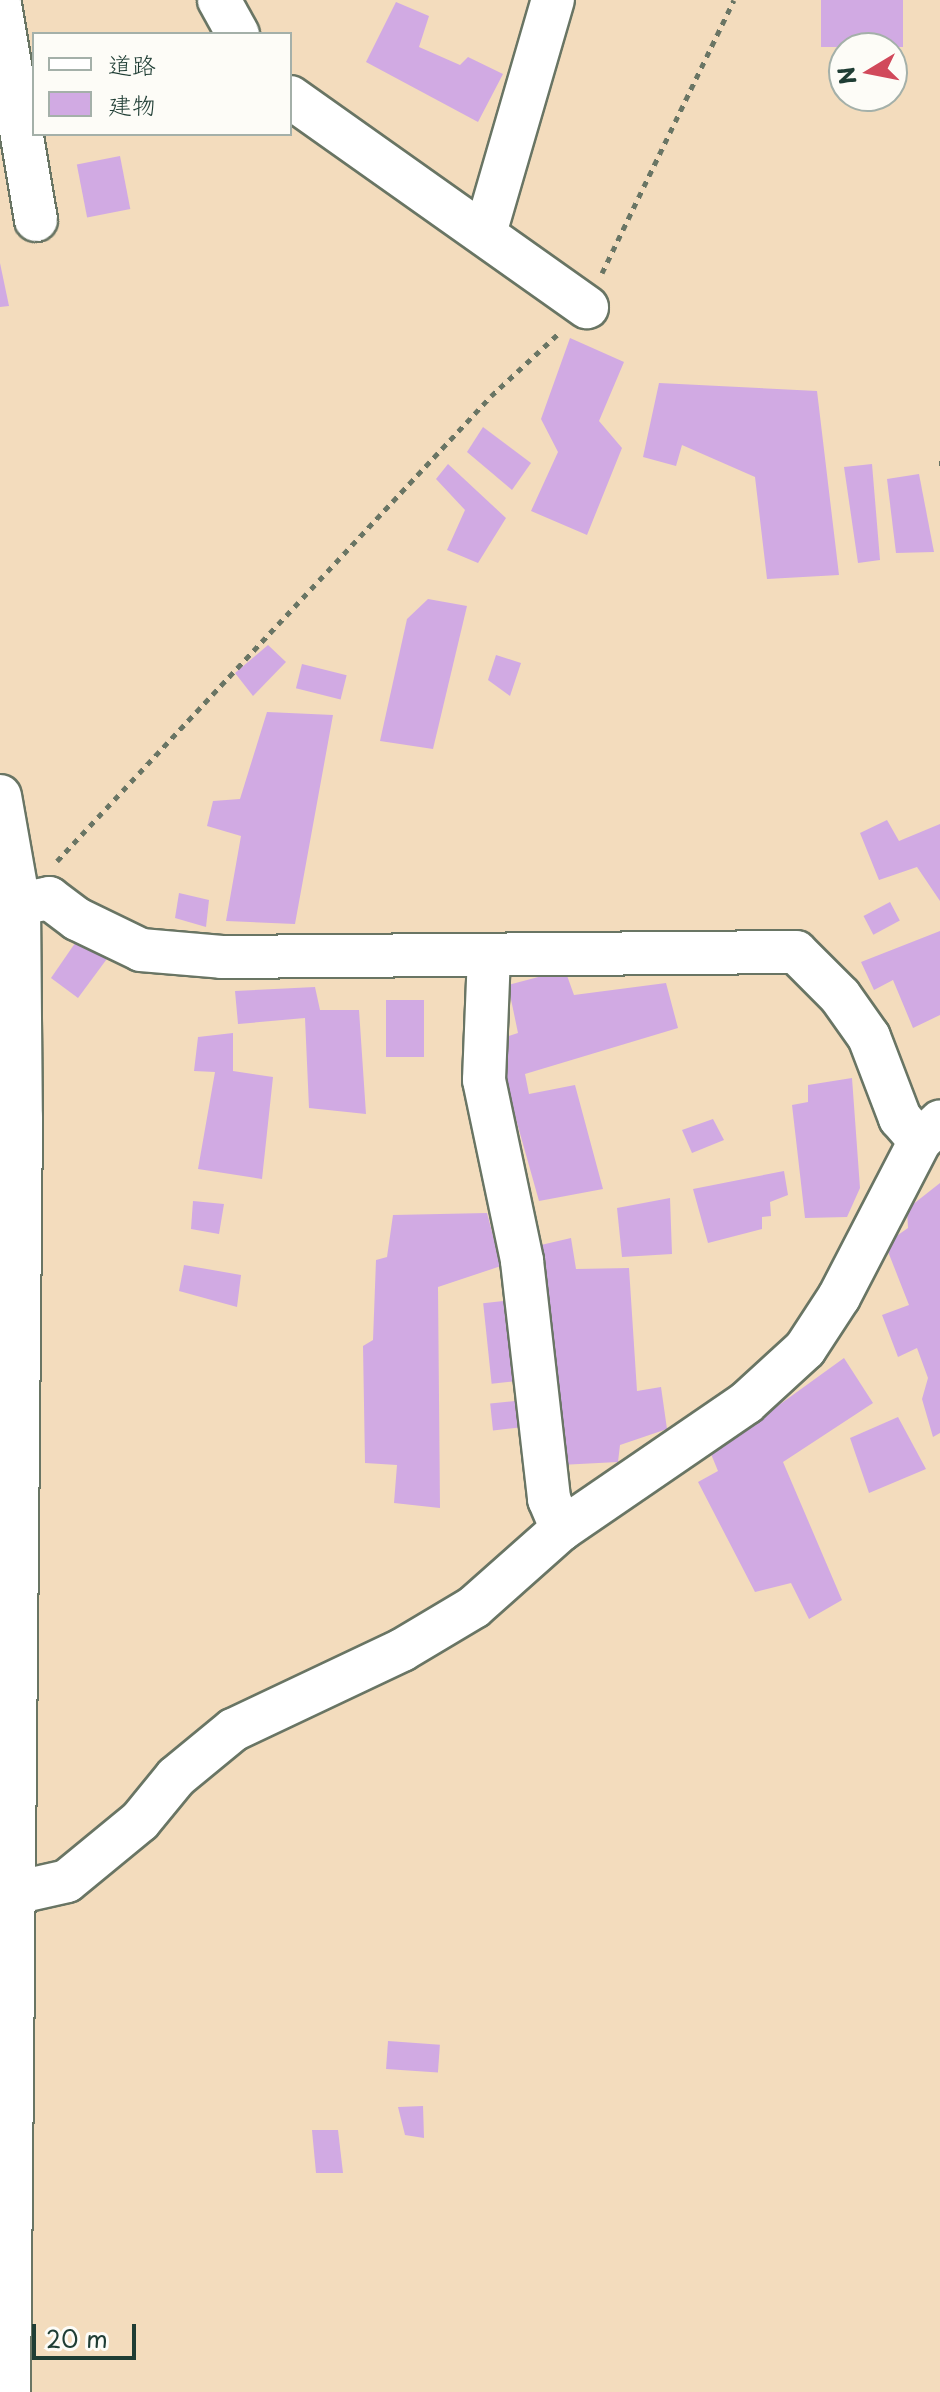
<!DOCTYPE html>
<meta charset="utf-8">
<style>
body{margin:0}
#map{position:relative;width:940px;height:2392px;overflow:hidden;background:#f3dcbd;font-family:"Playpen Sans","Klee One",sans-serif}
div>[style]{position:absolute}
.building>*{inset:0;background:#d1aae3;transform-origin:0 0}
.path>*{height:5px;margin-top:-2.5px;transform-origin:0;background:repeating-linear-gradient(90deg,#697564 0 6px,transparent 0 12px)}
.roads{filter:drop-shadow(2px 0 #697564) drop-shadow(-2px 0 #697564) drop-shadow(0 2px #697564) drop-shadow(0 -2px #697564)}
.minor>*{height:42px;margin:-21px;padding:0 21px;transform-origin:21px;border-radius:21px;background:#fff}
span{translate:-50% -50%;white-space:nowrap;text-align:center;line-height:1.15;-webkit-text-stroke:6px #fdfcf7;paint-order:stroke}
.legend{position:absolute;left:32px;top:32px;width:260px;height:104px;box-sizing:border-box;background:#fdfcf7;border:2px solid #a4b0a9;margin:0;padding:10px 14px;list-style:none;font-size:24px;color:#1f3d34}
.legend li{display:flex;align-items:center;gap:16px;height:40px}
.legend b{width:40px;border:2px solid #a4b0a9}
.north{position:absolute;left:828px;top:32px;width:80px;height:80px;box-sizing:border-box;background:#fdfcf7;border:2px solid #a4b0a9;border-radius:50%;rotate:260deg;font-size:22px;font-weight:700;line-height:32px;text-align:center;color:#1f3d34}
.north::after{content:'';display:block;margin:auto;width:28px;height:36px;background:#d1495b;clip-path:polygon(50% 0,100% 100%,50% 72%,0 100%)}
.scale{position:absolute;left:32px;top:2324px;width:104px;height:36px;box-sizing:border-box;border:4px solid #1f3d34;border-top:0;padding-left:10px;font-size:24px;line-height:28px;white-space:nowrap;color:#1f3d34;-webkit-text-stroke:6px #fdfcf7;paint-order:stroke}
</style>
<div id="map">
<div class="building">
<div style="left:821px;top:0;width:82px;height:47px"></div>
<div style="clip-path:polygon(396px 2px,429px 16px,419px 47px,460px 65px,468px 57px,503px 74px,478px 122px,366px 62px)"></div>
<div style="left:120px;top:156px;width:54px;height:44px;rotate:79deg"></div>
<div style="clip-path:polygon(0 263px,9px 306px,0 307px)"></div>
<div style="clip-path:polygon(570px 338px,624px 362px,599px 421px,622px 448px,587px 535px,531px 511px,558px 452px,541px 419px)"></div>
<div style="clip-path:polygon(659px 383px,817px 391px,839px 575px,767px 579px,755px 477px,682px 445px,676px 466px,643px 457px)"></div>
<div style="clip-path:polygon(483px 427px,531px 463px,512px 490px,467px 452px)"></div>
<div style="clip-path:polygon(448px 464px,506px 518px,478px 563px,447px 550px,465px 510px,436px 479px)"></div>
<div style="clip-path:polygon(872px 464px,880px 560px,858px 563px,844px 467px)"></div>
<div style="clip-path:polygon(919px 474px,934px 552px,896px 553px,887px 479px)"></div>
<div style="clip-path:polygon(428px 599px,467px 606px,433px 749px,380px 741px,407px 619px)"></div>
<div style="clip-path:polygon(268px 645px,286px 662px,253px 696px,235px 673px)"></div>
<div style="clip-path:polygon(496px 655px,521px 663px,510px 696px,488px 680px)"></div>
<div style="left:302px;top:664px;width:46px;height:25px;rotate:14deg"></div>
<div style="clip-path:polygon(267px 712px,333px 715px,295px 924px,226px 921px,241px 836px,207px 826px,213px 801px,240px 799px)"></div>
<div style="clip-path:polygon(887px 820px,899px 841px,940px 824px,940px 901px,917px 867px,879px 880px,860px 833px)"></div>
<div style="clip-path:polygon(179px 893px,209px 900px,206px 927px,175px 918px)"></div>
<div style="left:890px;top:902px;width:21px;height:30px;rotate:62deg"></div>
<div style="clip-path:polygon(940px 931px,940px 1015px,913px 1028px,893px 980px,874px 990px,861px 962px)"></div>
<div style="clip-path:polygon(80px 936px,112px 952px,78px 998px,51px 978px)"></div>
<div style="clip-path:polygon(565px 970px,574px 995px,666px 983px,678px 1028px,525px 1074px,529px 1094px,575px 1085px,603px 1189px,539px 1201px,494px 1041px,518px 1033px,508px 985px)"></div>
<div style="clip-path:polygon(315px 987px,320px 1010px,359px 1010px,366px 1114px,309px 1108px,305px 1018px,238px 1024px,235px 991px)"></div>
<div style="left:424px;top:1000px;width:57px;height:38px;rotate:90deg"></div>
<div style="clip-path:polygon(233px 1033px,233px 1071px,273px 1077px,262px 1179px,198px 1169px,215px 1072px,194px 1071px,198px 1037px)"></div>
<div style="clip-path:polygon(852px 1078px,860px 1188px,847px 1217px,805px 1218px,792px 1105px,808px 1102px,808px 1085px)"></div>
<div style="clip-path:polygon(713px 1119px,724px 1140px,692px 1153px,682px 1130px)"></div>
<div style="clip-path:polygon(784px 1171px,788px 1195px,770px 1202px,771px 1216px,762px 1217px,762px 1229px,708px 1243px,693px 1189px)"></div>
<div style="clip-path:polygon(940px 1183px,940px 1433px,933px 1437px,922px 1399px,928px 1378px,917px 1348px,898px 1357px,882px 1315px,909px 1305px,885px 1244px,908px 1228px,907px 1209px)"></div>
<div style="clip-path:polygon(670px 1198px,672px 1254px,622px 1257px,617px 1208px)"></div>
<div style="clip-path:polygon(193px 1201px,224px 1204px,219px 1234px,191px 1229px)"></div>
<div style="clip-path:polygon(487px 1213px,501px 1266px,438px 1287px,440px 1508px,394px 1503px,397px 1465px,365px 1463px,363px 1346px,373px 1340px,376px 1260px,387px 1257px,393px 1215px)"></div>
<div style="clip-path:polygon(571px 1238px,576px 1269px,629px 1268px,637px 1391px,661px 1387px,667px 1429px,620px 1445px,618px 1462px,560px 1465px,541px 1245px)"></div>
<div style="clip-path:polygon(184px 1265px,241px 1275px,237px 1307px,179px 1291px)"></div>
<div style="left:513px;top:1300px;width:81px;height:30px;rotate:84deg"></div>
<div style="clip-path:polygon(844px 1358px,873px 1403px,783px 1462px,842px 1600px,809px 1619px,791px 1583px,755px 1592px,698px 1482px,718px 1471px,711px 1454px)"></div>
<div style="left:524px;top:1400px;width:27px;height:34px;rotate:84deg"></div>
<div style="clip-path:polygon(898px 1417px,926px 1469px,869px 1493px,850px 1438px)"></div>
<div style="left:388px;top:2041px;width:52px;height:28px;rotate:4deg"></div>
<div style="clip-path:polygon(423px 2106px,424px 2138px,405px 2135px,398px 2107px)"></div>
<div style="clip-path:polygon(312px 2130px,338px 2130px,343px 2173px,316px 2173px)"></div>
</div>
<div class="path">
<div style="left:602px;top:273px;width:303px;rotate:-64.2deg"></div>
<div style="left:939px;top:463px;width:1px"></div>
<div style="left:57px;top:861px;width:636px;rotate:-46.97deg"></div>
<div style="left:491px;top:396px;width:94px;rotate:-42.8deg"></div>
</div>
<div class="roads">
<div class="minor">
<div style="left:219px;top:0;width:39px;rotate:61deg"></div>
<div style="left:0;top:5px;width:218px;rotate:80.5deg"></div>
<div style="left:290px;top:97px;width:364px;rotate:35.3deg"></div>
<div style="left:486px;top:230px;width:240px;rotate:-73.8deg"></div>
<div style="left:0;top:796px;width:110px;rotate:80deg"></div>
<div style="left:19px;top:904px;width:213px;rotate:89.5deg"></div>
<div style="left:21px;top:1117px;width:1275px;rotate:90.54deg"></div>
<div style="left:19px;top:904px;width:31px;rotate:-11deg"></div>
<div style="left:49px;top:898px;width:35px;rotate:37deg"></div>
<div style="left:77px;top:919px;width:71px;rotate:25.8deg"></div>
<div style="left:141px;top:950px;width:81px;rotate:4.9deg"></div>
<div style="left:222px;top:957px;width:574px;rotate:-0.5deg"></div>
<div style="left:796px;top:952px;width:62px;rotate:45deg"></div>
<div style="left:840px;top:996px;width:50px;rotate:54.7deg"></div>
<div style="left:869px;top:1037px;width:87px;rotate:69.1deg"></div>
<div style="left:900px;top:1118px;width:30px;rotate:49deg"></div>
<div style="left:489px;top:955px;width:125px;rotate:92.3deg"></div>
<div style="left:484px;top:1080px;width:185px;rotate:78.1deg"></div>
<div style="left:522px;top:1261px;width:240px;rotate:83.5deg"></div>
<div style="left:549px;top:1499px;width:33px;rotate:67deg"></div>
<div style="left:10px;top:1894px;width:58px;rotate:-12.8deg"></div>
<div style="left:67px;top:1881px;width:94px;rotate:-39.4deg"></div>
<div style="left:140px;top:1821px;width:57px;rotate:-50.7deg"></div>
<div style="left:176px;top:1777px;width:74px;rotate:-39.5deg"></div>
<div style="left:233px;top:1730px;width:187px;rotate:-25.3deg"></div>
<div style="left:402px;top:1650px;width:84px;rotate:-30.8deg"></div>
<div style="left:474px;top:1607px;width:118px;rotate:-41.6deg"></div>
<div style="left:562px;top:1529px;width:223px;rotate:-34.4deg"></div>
<div style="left:746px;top:1403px;width:80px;rotate:-42.5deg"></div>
<div style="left:805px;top:1349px;width:62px;rotate:-56.8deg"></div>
<div style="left:839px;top:1297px;width:176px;rotate:-62.6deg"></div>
<div style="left:920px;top:1141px;width:28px;rotate:-44deg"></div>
</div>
</div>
<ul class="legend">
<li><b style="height:10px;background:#fff"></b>道路</li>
<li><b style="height:22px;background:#d1aae3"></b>建物</li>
</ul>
<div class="north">N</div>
<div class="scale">20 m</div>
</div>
